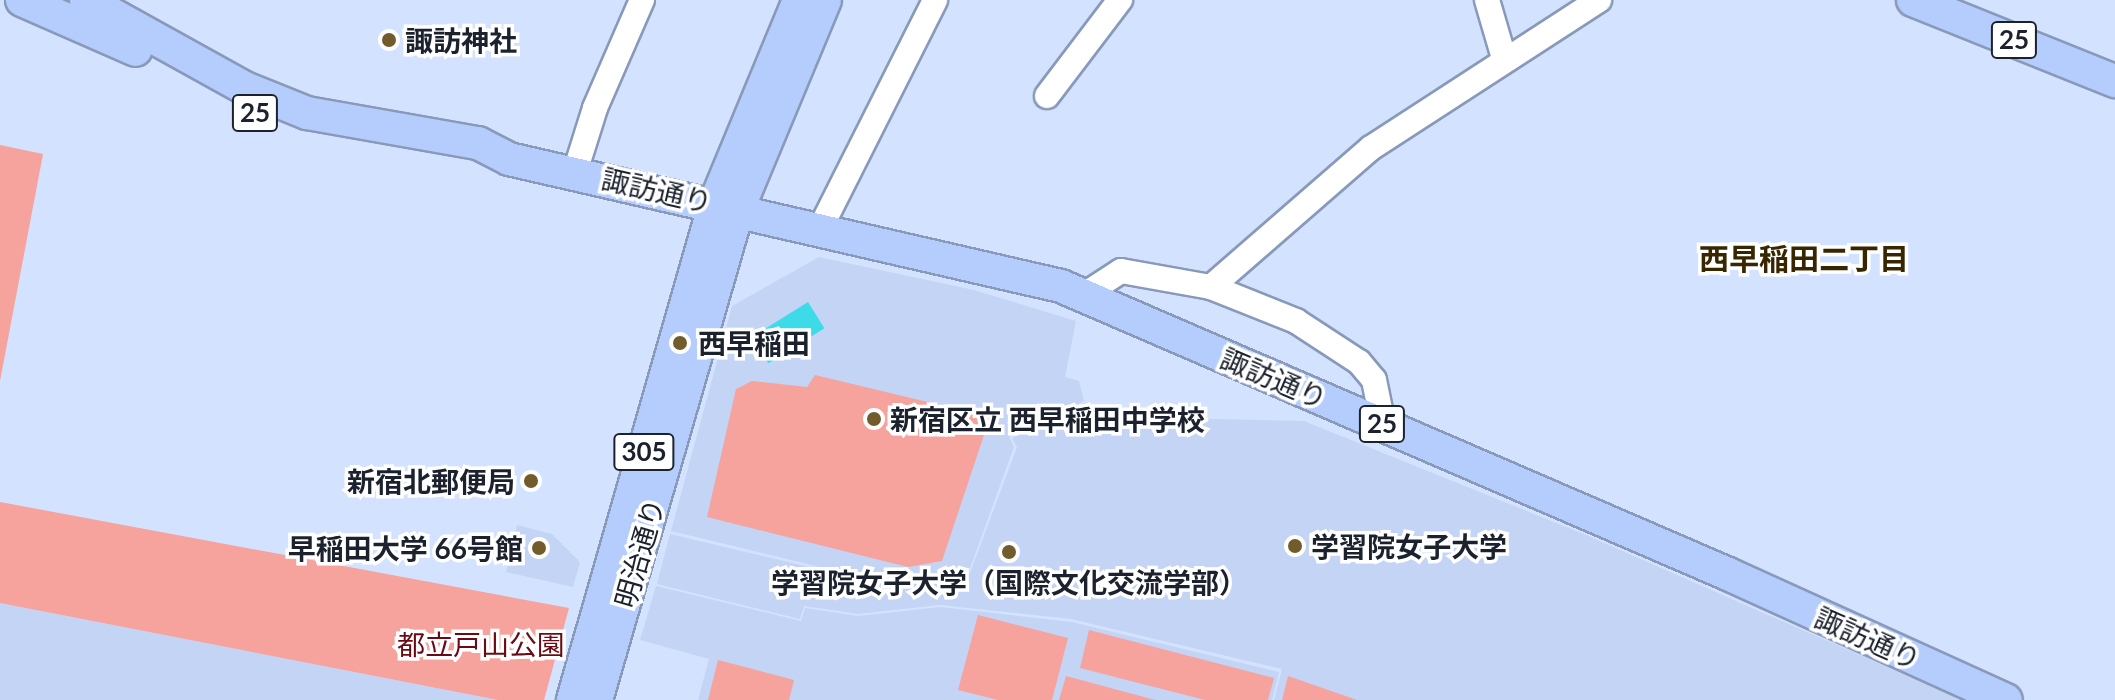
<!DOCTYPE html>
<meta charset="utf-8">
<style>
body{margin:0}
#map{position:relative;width:2115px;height:700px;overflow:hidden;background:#d3e2fe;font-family:Lato,"Noto Sans JP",sans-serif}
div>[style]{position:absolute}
.built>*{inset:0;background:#c4d4f5}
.green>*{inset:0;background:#f6a29d}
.water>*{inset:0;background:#3ddbe8;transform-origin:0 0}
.roads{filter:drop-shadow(2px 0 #8899ba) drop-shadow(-2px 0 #8899ba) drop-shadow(0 2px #8899ba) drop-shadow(0 -2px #8899ba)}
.minor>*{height:24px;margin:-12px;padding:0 12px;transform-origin:12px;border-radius:12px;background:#fff}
.major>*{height:32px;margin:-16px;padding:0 16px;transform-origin:16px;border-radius:16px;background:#b5cdfd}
.dots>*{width:22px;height:22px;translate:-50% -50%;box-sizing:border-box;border:4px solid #fff;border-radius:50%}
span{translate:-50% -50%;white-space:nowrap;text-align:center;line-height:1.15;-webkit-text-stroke:7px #fff;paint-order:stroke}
.shield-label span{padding:2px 6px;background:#fff;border:2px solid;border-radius:6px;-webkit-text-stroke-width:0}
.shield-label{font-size:26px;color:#1b222e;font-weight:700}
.poi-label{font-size:28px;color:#1b222e;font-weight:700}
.left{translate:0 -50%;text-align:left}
.right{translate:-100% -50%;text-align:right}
.street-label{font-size:28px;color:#1b222e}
.park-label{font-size:28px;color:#690b14}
.neighbourhood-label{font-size:30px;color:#382600;font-weight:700}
</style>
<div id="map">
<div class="built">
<div style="clip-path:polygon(819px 257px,974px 290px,1076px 321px,1065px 377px,1079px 381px,1084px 401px,1009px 437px,1014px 447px,969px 571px,907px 580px,853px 575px,671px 531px,732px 306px)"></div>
<div style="clip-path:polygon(1086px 402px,1101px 427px,1167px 418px,1304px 421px,1586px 535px,1962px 700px,1274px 700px,1282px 669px,1071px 619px,940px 605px,858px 614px,804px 606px,800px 619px,657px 584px,670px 534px,852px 577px,907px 582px,970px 573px,1017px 447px,1012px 438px)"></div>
<div style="clip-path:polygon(517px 525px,552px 534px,580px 562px,573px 587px,506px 572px)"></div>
<div style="clip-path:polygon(656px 586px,801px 621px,805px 608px,858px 616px,940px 607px,1072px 622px,1279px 672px,1272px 700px,698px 700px,709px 659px,640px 640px)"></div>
<div style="clip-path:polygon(0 603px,498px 700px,0 700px)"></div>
</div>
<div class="green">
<div style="clip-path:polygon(0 145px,43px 154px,0 381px)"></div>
<div style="clip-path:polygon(815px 375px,990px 417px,942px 561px,908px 567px,707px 517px,736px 389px,752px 381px,807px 387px)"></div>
<div style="clip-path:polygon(0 502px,569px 608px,544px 700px,498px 700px,0 603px)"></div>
<div style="clip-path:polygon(978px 615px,1068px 638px,1052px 700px,998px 700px,958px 690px)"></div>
<div style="clip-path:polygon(1089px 630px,1274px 678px,1268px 700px,1205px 700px,1080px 668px)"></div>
<div style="clip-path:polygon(718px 660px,794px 680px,789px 700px,708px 700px)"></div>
<div style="clip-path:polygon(1066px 676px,1155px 700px,1059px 700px)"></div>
<div style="clip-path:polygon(1288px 676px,1357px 700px,1282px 700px)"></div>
</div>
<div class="water">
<div style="left:808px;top:302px;width:31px;height:66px;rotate:58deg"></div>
</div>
<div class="roads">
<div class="minor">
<div style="left:1487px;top:0;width:60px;rotate:73.7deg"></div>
<div style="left:1047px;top:96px;width:121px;rotate:-52.8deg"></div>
<div style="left:575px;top:172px;width:67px;rotate:-72.6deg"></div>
<div style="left:595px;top:108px;width:118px;rotate:-66.5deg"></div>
<div style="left:820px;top:229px;width:256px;rotate:-63.3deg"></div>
<div style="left:1211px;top:287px;width:212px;rotate:-41deg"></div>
<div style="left:1371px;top:148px;width:272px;rotate:-33deg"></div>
<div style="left:1084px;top:295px;width:44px;rotate:-33deg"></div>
<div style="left:1121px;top:271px;width:91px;rotate:10.1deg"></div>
<div style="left:1211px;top:287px;width:92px;rotate:21.8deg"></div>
<div style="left:1296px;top:321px;width:75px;rotate:33.1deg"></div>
<div style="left:1359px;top:362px;width:23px;rotate:50deg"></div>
<div style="left:1374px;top:380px;width:45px;rotate:78.4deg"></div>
</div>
<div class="major">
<div style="left:22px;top:0;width:124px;rotate:23.7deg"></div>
<div style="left:86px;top:0;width:182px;rotate:29deg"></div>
<div style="left:245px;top:88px;width:67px;rotate:22deg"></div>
<div style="left:307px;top:113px;width:174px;rotate:10deg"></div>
<div style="left:478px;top:143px;width:35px;rotate:27deg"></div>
<div style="left:509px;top:159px;width:566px;rotate:12.96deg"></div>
<div style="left:1061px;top:286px;width:727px;rotate:23.35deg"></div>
<div style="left:1728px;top:574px;width:305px;rotate:24.4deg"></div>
<div style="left:1913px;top:0;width:218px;rotate:21.9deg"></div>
<div style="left:573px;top:700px;width:517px;rotate:-74.05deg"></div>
<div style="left:715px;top:203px;width:220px;rotate:-67.5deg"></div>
<div style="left:596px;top:700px;width:511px;rotate:-73.87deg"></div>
<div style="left:738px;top:209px;width:226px;rotate:-67.4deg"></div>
</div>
</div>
<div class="dots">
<div style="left:389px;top:40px;background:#735c2c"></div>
<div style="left:680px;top:343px;background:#735c2c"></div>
<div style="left:874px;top:419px;background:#735c2c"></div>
<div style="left:531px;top:481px;background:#735c2c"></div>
<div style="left:1295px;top:546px;background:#735c2c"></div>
<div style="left:539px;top:548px;background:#735c2c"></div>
<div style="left:1009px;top:552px;background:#735c2c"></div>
</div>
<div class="shield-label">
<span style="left:2014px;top:40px">25</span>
<span style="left:255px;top:113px">25</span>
<span style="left:1382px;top:424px">25</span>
<span style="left:644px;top:452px">305</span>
</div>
<div class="poi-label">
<span class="left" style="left:405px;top:40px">諏訪神社</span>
<span class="left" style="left:698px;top:343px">西早稲田</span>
<span class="left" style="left:890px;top:419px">新宿区立 西早稲田中学校</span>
<span class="right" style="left:515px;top:481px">新宿北郵便局</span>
<span class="left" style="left:1311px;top:546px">学習院女子大学</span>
<span class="right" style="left:523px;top:548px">早稲田大学 66号館</span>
<span style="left:1009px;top:582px">学習院女子大学（国際文化交流学部）</span>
</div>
<div class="street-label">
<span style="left:657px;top:190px;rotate:13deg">諏訪通り</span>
<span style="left:1274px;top:378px;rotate:23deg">諏訪通り</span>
<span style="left:639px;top:553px;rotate:-74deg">明治通り</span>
<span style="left:1868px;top:638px;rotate:24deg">諏訪通り</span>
</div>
<div class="park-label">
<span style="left:481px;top:644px">都立戸山公園</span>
</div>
<div class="neighbourhood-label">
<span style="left:1804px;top:258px">西早稲田二丁目</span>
</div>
</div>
